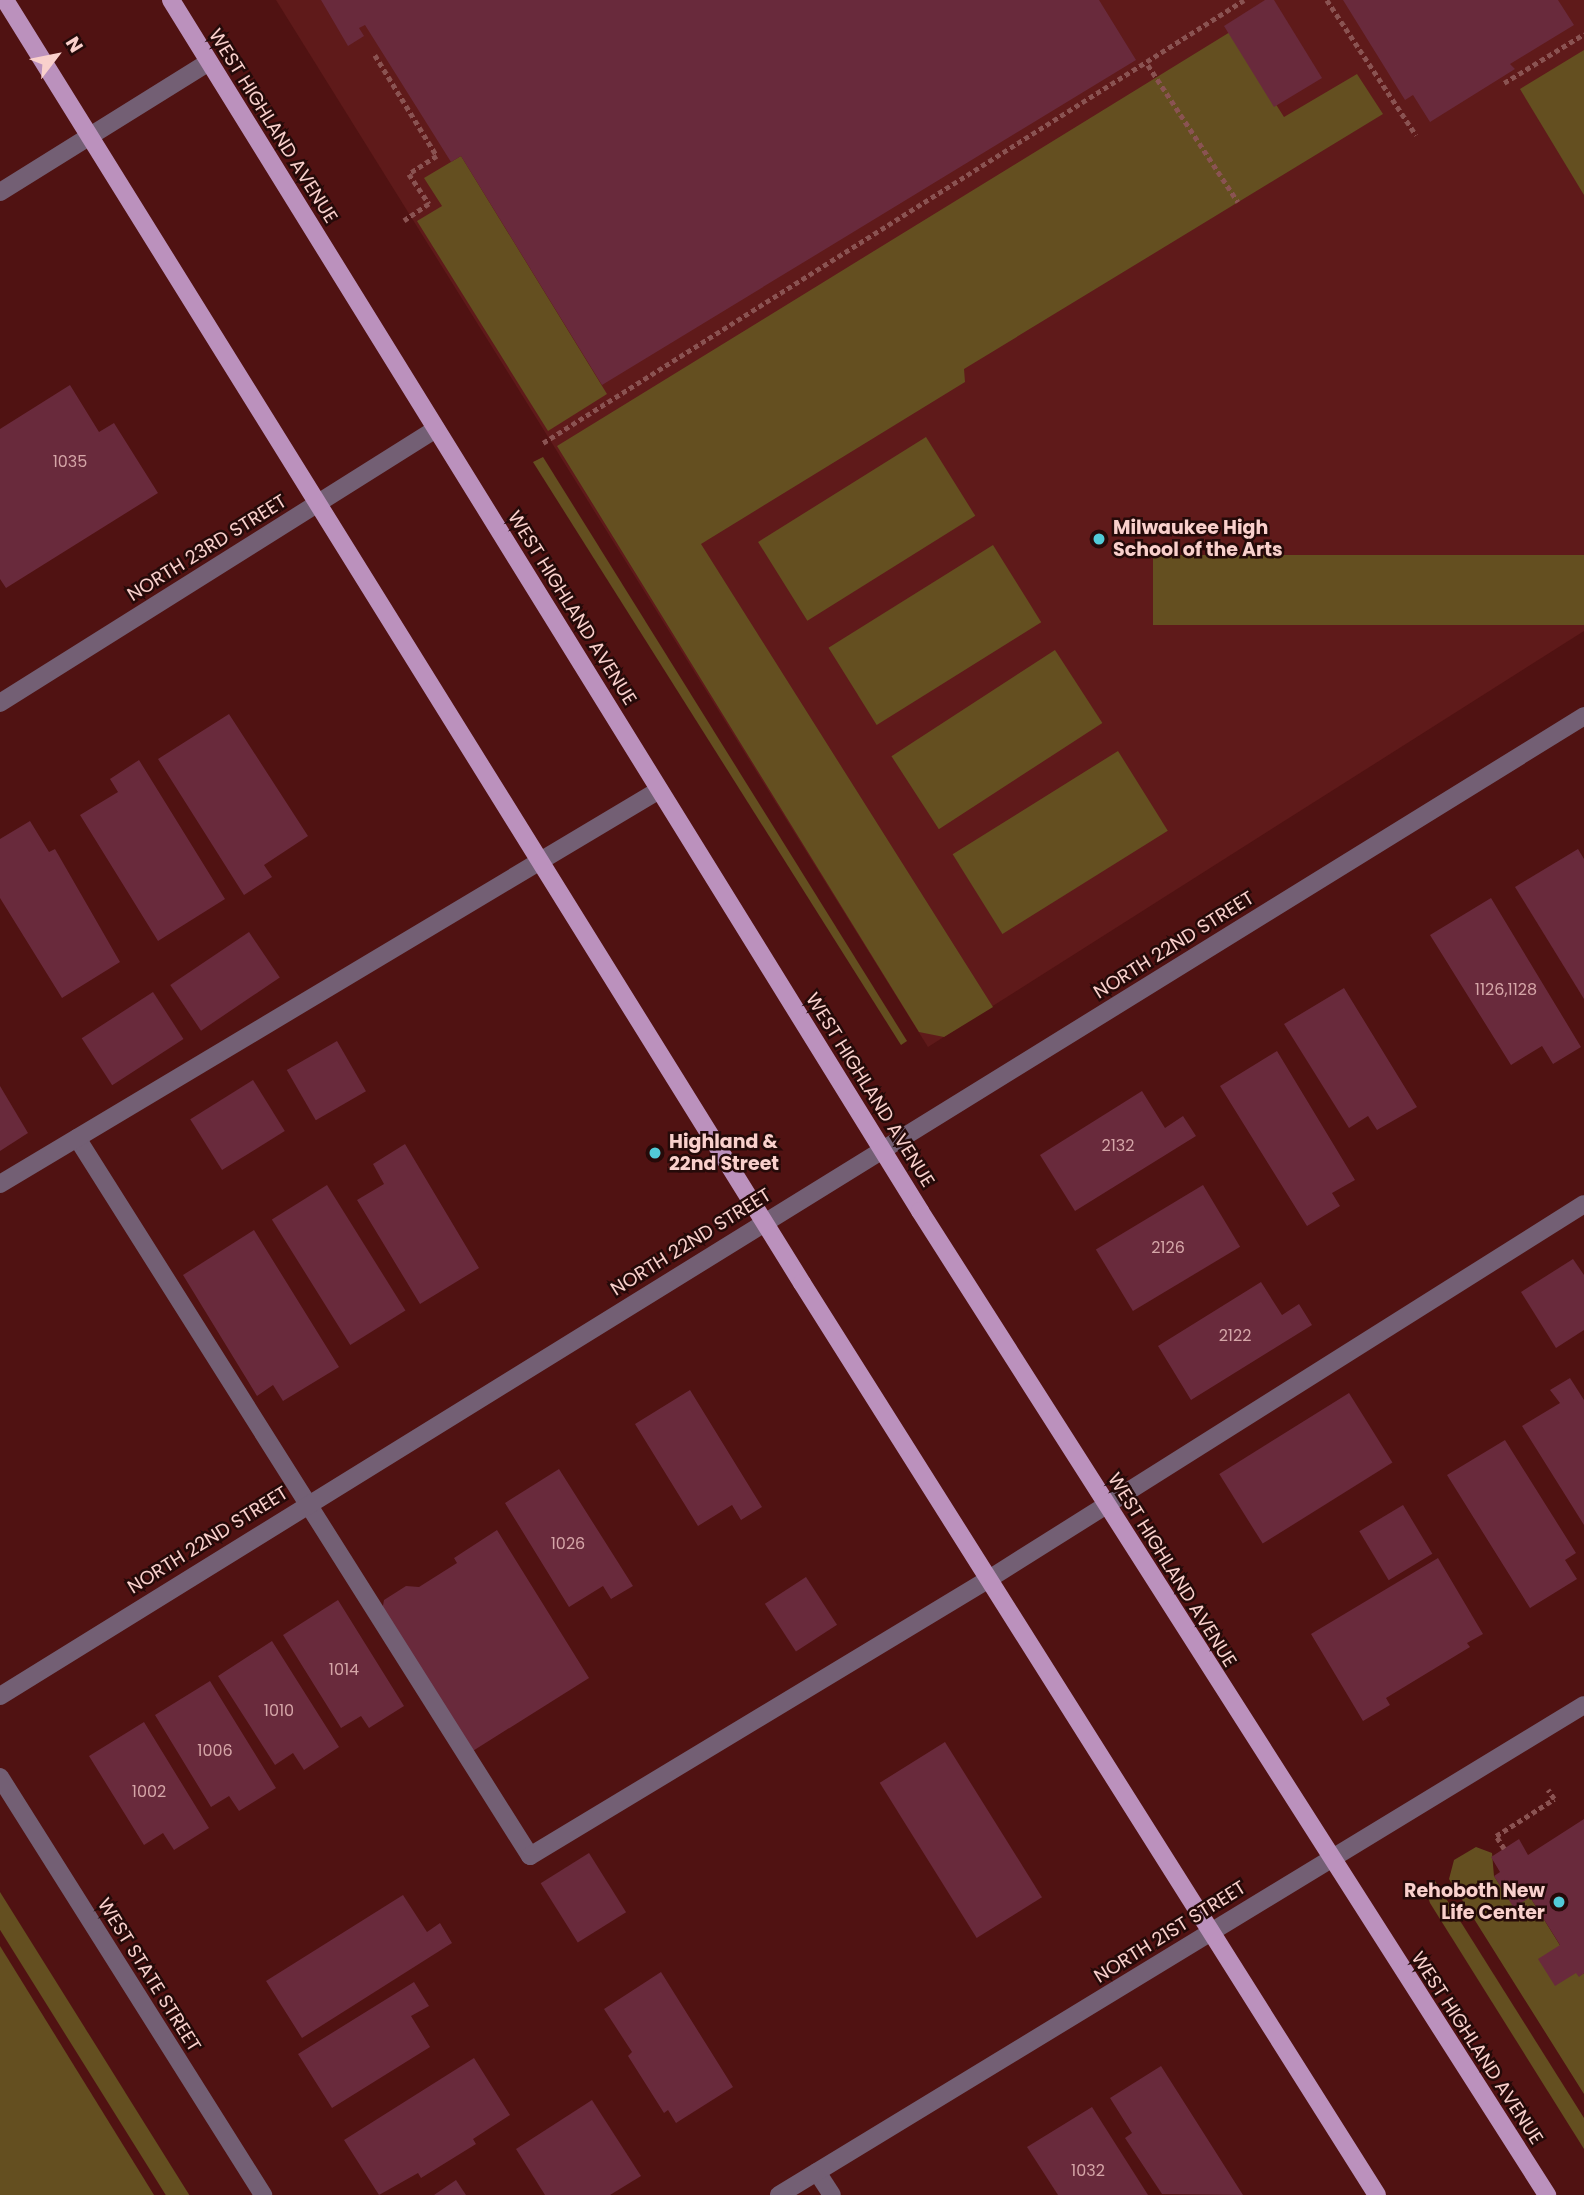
<!DOCTYPE html>
<style>
body{margin:0}
#map{position:relative;width:1584px;height:2195px;overflow:hidden;background:#501212;font-family:Poppins,sans-serif}
div>[style]{position:absolute}
.built>*{inset:0;background:#5f1a1a}
.green>*{inset:0;background:#644f20;transform-origin:0 0}
.building>*{inset:0;background:#692a3c;transform-origin:0 0}
.path>*{height:4.5px;margin-top:-2.25px;transform-origin:0;background:repeating-linear-gradient(90deg,#8a5352 0 5px,transparent 0 8.5px)}
.service>*{height:18px;margin:-9px;padding:0 9px;transform-origin:9px;border-radius:9px;background:#735f74}
.minor>*{height:18px;margin:-9px;padding:0 9px;transform-origin:9px;border-radius:9px;background:#735f74}
.tertiary>*{height:18px;margin:-9px;padding:0 9px;transform-origin:9px;border-radius:9px;background:#735f74}
.primary>*{height:18px;margin:-9px;padding:0 9px;transform-origin:9px;border-radius:9px;background:#bb91bd}
.dots>*{width:19px;height:19px;translate:-50% -50%;box-sizing:border-box;border:4px solid #250a09;border-radius:50%}
span{translate:-50% -50%;white-space:nowrap;text-align:center;line-height:1.15;-webkit-text-stroke:5px #250a09;paint-order:stroke}
.number-label{font-size:16px;color:#d5a6a8}
.number-label span{-webkit-text-stroke-width:0}
.street-label{font-size:19px;color:#f9d0cc}
.poi-label{font-size:19px;color:#f9d0cc;font-weight:700}
.left{translate:0 -50%;text-align:left}
.right{translate:-100% -50%;text-align:right}
.north{position:absolute;left:21px;top:21px;width:70px;height:70px;-webkit-text-stroke:5px #250a09;paint-order:stroke;rotate:58deg;font-size:19px;font-weight:700;line-height:28px;text-align:center;color:#f9d0cc}
.north::after{content:'';display:block;margin:auto;width:24px;height:32px;background:#f9d0cc;clip-path:polygon(50% 0,100% 100%,50% 72%,0 100%)}
</style>
<div id="map">
<div class="built">
<div style="clip-path:polygon(276px 0,1584px 0,1584px 631px,928px 1047px)"></div>
</div>
<div class="green">
<div style="clip-path:polygon(1230px 32px,1284px 117px,1357px 74px,1383px 114px,964px 369px,965px 382px,701px 544px,993px 1007px,944px 1037px,919px 1032px,557px 446px)"></div>
<div style="clip-path:polygon(1584px 50px,1584px 195px,1520px 89px)"></div>
<div style="clip-path:polygon(461px 156px,607px 394px,548px 431px,417px 221px,442px 206px,424px 178px)"></div>
<div style="left:926px;top:437px;width:93px;height:198px;rotate:58deg"></div>
<div style="clip-path:polygon(543px 457px,907px 1041px,901px 1045px,533px 462px)"></div>
<div style="left:993px;top:545px;width:91px;height:194px;rotate:58deg"></div>
<div style="left:1584px;top:555px;width:70px;height:431px;rotate:90deg"></div>
<div style="left:1055px;top:650px;width:87px;height:195px;rotate:57deg"></div>
<div style="left:1118px;top:751px;width:94px;height:195px;rotate:58deg"></div>
<div style="clip-path:polygon(1476px 1847px,1492px 1853px,1494px 1876px,1514px 1907px,1530px 1897px,1579px 1976px,1584px 1973px,1584px 2094px,1449px 1879px,1454px 1860px)"></div>
<div style="clip-path:polygon(1435px 1881px,1584px 2118px,1584px 2149px,1430px 1903px,1425px 1888px)"></div>
<div style="left:0;top:1892px;width:357px;height:20px;rotate:58deg"></div>
<div style="clip-path:polygon(0 1946px,154px 2195px,0 2195px)"></div>
</div>
<div class="building">
<div style="clip-path:polygon(321px 0,1099px 0,1136px 60px,602px 385px,461px 156px,451px 162px,365px 25px,359px 28px,364px 36px,348px 46px)"></div>
<div style="clip-path:polygon(1265px 0,1274px 0,1322px 78px,1274px 107px,1224px 26px)"></div>
<div style="clip-path:polygon(1343px 0,1558px 0,1574px 25px,1510px 64px,1515px 69px,1430px 122px,1413px 95px,1405px 100px)"></div>
<div style="clip-path:polygon(70px 385px,99px 432px,114px 423px,158px 493px,6px 588px,0 579px,0 429px)"></div>
<div style="clip-path:polygon(229px 714px,308px 836px,264px 865px,272px 877px,244px 895px,158px 759px)"></div>
<div style="clip-path:polygon(139px 760px,225px 899px,158px 941px,80px 815px,118px 792px,110px 779px)"></div>
<div style="clip-path:polygon(30px 821px,49px 852px,55px 849px,120px 962px,62px 998px,0 898px,0 839px)"></div>
<div style="clip-path:polygon(1578px 849px,1584px 859px,1584px 999px,1515px 887px)"></div>
<div style="clip-path:polygon(1491px 898px,1581px 1047px,1553px 1064px,1542px 1046px,1511px 1065px,1430px 935px)"></div>
<div style="left:249px;top:932px;width:55px;height:95px;rotate:56deg"></div>
<div style="clip-path:polygon(1344px 988px,1417px 1107px,1377px 1130px,1368px 1116px,1349px 1128px,1284px 1024px)"></div>
<div style="left:153px;top:992px;width:56px;height:85px;rotate:57deg"></div>
<div style="left:337px;top:1041px;width:58px;height:58px;rotate:60deg"></div>
<div style="clip-path:polygon(1277px 1051px,1355px 1180px,1332px 1193px,1340px 1206px,1307px 1226px,1220px 1086px)"></div>
<div style="left:253px;top:1080px;width:60px;height:74px;rotate:58deg"></div>
<div style="clip-path:polygon(0 1086px,28px 1133px,0 1151px)"></div>
<div style="clip-path:polygon(1142px 1091px,1165px 1128px,1183px 1116px,1196px 1136px,1075px 1211px,1040px 1155px)"></div>
<div style="clip-path:polygon(405px 1144px,479px 1268px,420px 1304px,357px 1200px,384px 1184px,373px 1164px)"></div>
<div style="left:327px;top:1185px;width:148px;height:65px;rotate:58deg"></div>
<div style="left:1203px;top:1185px;width:72px;height:125px;rotate:59deg"></div>
<div style="clip-path:polygon(254px 1230px,339px 1367px,283px 1401px,273px 1385px,257px 1396px,183px 1275px)"></div>
<div style="clip-path:polygon(1573px 1259px,1584px 1275px,1584px 1330px,1556px 1348px,1521px 1292px)"></div>
<div style="clip-path:polygon(1261px 1282px,1282px 1315px,1299px 1304px,1312px 1325px,1191px 1400px,1158px 1346px)"></div>
<div style="clip-path:polygon(1570px 1378px,1584px 1400px,1584px 1525px,1522px 1426px,1560px 1403px,1550px 1390px)"></div>
<div style="clip-path:polygon(690px 1390px,762px 1507px,741px 1520px,732px 1505px,698px 1526px,635px 1424px)"></div>
<div style="left:1349px;top:1393px;width:82px;height:153px;rotate:58deg"></div>
<div style="clip-path:polygon(1505px 1440px,1576px 1553px,1565px 1560px,1577px 1579px,1530px 1608px,1447px 1475px)"></div>
<div style="clip-path:polygon(559px 1469px,633px 1586px,611px 1599px,603px 1586px,569px 1607px,505px 1503px)"></div>
<div style="left:1403px;top:1505px;width:57px;height:51px;rotate:59deg"></div>
<div style="clip-path:polygon(497px 1530px,589px 1678px,468px 1754px,382px 1611px,384px 1600px,406px 1586px,419px 1587px,457px 1563px,454px 1558px)"></div>
<div style="clip-path:polygon(1438px 1558px,1483px 1634px,1467px 1643px,1470px 1647px,1386px 1698px,1390px 1705px,1363px 1721px,1311px 1634px)"></div>
<div style="left:806px;top:1577px;width:57px;height:49px;rotate:57deg"></div>
<div style="clip-path:polygon(338px 1600px,404px 1706px,369px 1728px,361px 1716px,341px 1728px,283px 1635px)"></div>
<div style="clip-path:polygon(272px 1641px,339px 1747px,304px 1770px,293px 1753px,275px 1765px,218px 1676px)"></div>
<div style="clip-path:polygon(210px 1681px,276px 1788px,239px 1811px,229px 1796px,211px 1807px,155px 1715px)"></div>
<div style="clip-path:polygon(144px 1722px,209px 1828px,174px 1850px,163px 1833px,144px 1845px,89px 1756px)"></div>
<div style="left:945px;top:1742px;width:183px;height:77px;rotate:58deg"></div>
<div style="clip-path:polygon(1584px 1819px,1584px 1973px,1579px 1977px,1576px 1973px,1555px 1986px,1538px 1959px,1560px 1945px,1530px 1897px,1514px 1908px,1494px 1876px,1500px 1872px,1491px 1857px,1519px 1839px,1528px 1855px)"></div>
<div style="left:589px;top:1853px;width:70px;height:57px;rotate:58deg"></div>
<div style="clip-path:polygon(403px 1895px,427px 1932px,440px 1923px,452px 1943px,302px 2038px,266px 1981px)"></div>
<div style="clip-path:polygon(661px 1972px,733px 2087px,676px 2123px,668px 2110px,664px 2113px,628px 2056px,632px 2052px,604px 2009px)"></div>
<div style="clip-path:polygon(414px 1982px,429px 2006px,411px 2016px,430px 2047px,332px 2108px,298px 2054px)"></div>
<div style="clip-path:polygon(474px 2058px,510px 2115px,473px 2139px,476px 2144px,421px 2178px,418px 2173px,379px 2195px,344px 2140px)"></div>
<div style="clip-path:polygon(1161px 2066px,1243px 2195px,1162px 2194px,1125px 2138px,1132px 2133px,1110px 2098px)"></div>
<div style="clip-path:polygon(592px 2100px,641px 2176px,610px 2195px,545px 2195px,516px 2149px)"></div>
<div style="clip-path:polygon(1092px 2107px,1148px 2195px,1058px 2195px,1027px 2147px)"></div>
<div style="clip-path:polygon(456px 2180px,466px 2195px,434px 2195px)"></div>
</div>
<div class="path">
<div style="left:1327px;top:0;width:162px;rotate:56.6deg"></div>
<div style="left:375px;top:55px;width:119px;rotate:58.5deg"></div>
<div style="left:437px;top:156px;width:33px;rotate:147deg"></div>
<div style="left:409px;top:174px;width:36px;rotate:56deg"></div>
<div style="left:429px;top:204px;width:30px;rotate:146deg"></div>
<div style="left:1148px;top:65px;width:164px;rotate:56.7deg"></div>
<div style="left:1504px;top:83px;width:94px;rotate:-31.5deg"></div>
<div style="left:543px;top:443px;width:829px;rotate:-32.29deg"></div>
<div style="left:1504px;top:1849px;width:15px;rotate:-122deg"></div>
<div style="left:1496px;top:1836px;width:69px;rotate:-32.5deg"></div>
<div style="left:1554px;top:1799px;width:11px;rotate:-124deg"></div>
</div>
<div class="service">
<div style="left:0;top:192px;width:246px;rotate:-31.9deg"></div>
<div style="left:77px;top:1138px;width:849px;rotate:57.75deg"></div>
<div style="left:530px;top:1856px;width:536px;rotate:-31.11deg"></div>
<div style="left:989px;top:1579px;width:703px;rotate:-32.22deg"></div>
<div style="left:0;top:1184px;width:768px;rotate:-30.87deg"></div>
<div style="left:817px;top:2172px;width:27px;rotate:57deg"></div>
</div>
<div class="minor">
<div style="left:0;top:703px;width:515px;rotate:-32.15deg"></div>
<div style="left:0;top:1696px;width:1863px;rotate:-31.74deg"></div>
<div style="left:779px;top:2195px;width:942px;rotate:-31.33deg"></div>
</div>
<div class="tertiary">
<div style="left:0;top:1777px;width:494px;rotate:57.8deg"></div>
</div>
<div class="primary">
<div style="left:5px;top:0;width:1510px;rotate:58.15deg"></div>
<div style="left:802px;top:1283px;width:1078px;rotate:57.77deg"></div>
<div style="left:171px;top:0;width:1424px;rotate:58.26deg"></div>
<div style="left:920px;top:1211px;width:1167px;rotate:57.49deg"></div>
</div>
<div class="dots">
<div style="left:1099px;top:539px;background:#52cbd8"></div>
<div style="left:655px;top:1153px;background:#52cbd8"></div>
<div style="left:1559px;top:1902px;background:#52cbd8"></div>
</div>
<div class="number-label">
<span style="left:70px;top:462px">1035</span>
<span style="left:1506px;top:990px">1126,1128</span>
<span style="left:1118px;top:1146px">2132</span>
<span style="left:1168px;top:1248px">2126</span>
<span style="left:1235px;top:1336px">2122</span>
<span style="left:568px;top:1544px">1026</span>
<span style="left:344px;top:1670px">1014</span>
<span style="left:279px;top:1711px">1010</span>
<span style="left:215px;top:1751px">1006</span>
<span style="left:149px;top:1792px">1002</span>
<span style="left:1088px;top:2171px">1032</span>
</div>
<div class="street-label">
<span style="left:273px;top:126px;rotate:58deg">WEST HIGHLAND AVENUE</span>
<span style="left:207px;top:548px;rotate:-32deg">NORTH 23RD STREET</span>
<span style="left:572px;top:608px;rotate:58deg">WEST HIGHLAND AVENUE</span>
<span style="left:1174px;top:945px;rotate:-32deg">NORTH 22ND STREET</span>
<span style="left:870px;top:1090px;rotate:58deg">WEST HIGHLAND AVENUE</span>
<span style="left:691px;top:1242px;rotate:-32deg">NORTH 22ND STREET</span>
<span style="left:208px;top:1540px;rotate:-32deg">NORTH 22ND STREET</span>
<span style="left:1172px;top:1570px;rotate:58deg">WEST HIGHLAND AVENUE</span>
<span style="left:1170px;top:1932px;rotate:-32deg">NORTH 21ST STREET</span>
<span style="left:149px;top:1975px;rotate:58deg">WEST STATE STREET</span>
<span style="left:1477px;top:2048px;rotate:57deg">WEST HIGHLAND AVENUE</span>
</div>
<div class="poi-label">
<span class="left" style="left:1113px;top:539px">Milwaukee High<br>School of the Arts</span>
<span class="left" style="left:669px;top:1153px">Highland &amp;<br>22nd Street</span>
<span class="right" style="left:1545px;top:1902px">Rehoboth New<br>Life Center</span>
</div>
<div class="north">N</div>
</div>
